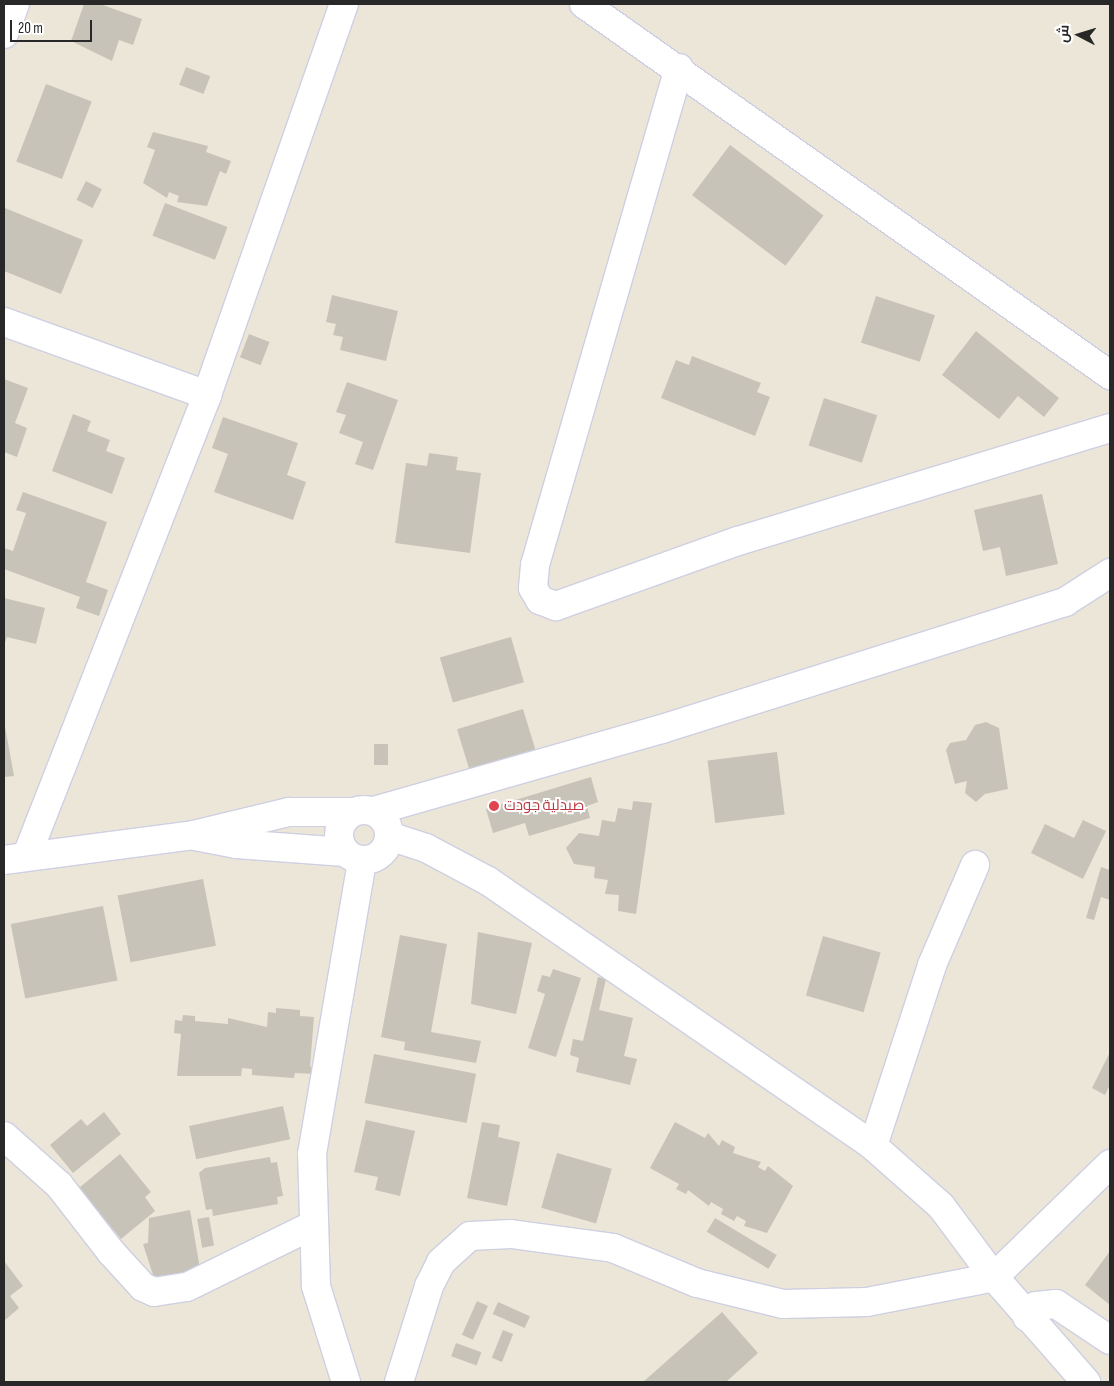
<!DOCTYPE html>
<meta charset="utf-8">
<style>
body{margin:0}
#map{position:relative;width:1114px;height:1386px;overflow:hidden;background:#ece6d9;font-family:"Sofia Sans Condensed",Cairo,sans-serif}
div>[style]{position:absolute}
.building>*{inset:0;background:#c7c3b9;transform-origin:0 0}
.roads{filter:drop-shadow(1px 0 #cecfe2) drop-shadow(-1px 0 #cecfe2) drop-shadow(0 1px #cecfe2) drop-shadow(0 -1px #cecfe2)}
.minor>*{height:28px;margin:-14px;padding:0 14px;transform-origin:14px;border-radius:14px;background:#fff}
.minor>.ring{margin:-14px;padding:0;box-sizing:content-box;background:none;border:28px solid #fff;border-radius:50%}
.dots>*{width:14px;height:14px;translate:-50% -50%;box-sizing:border-box;border:2px solid #fff;border-radius:50%}
span{translate:-50% -50%;white-space:nowrap;text-align:center;line-height:1.15;-webkit-text-stroke:4px #fff;paint-order:stroke}
.health-label{font-size:15px;color:#be3a42}
.left{translate:0 -50%;text-align:left}
.frame{position:absolute;inset:0;border:5px solid #282828;pointer-events:none}
.north{position:absolute;left:1054px;top:10px;width:50px;height:50px;-webkit-text-stroke:4px #fff;paint-order:stroke;rotate:275deg;font-size:14px;font-weight:700;line-height:20px;text-align:center;color:#282828}
.north::after{content:'';display:block;margin:auto;width:18px;height:22px;background:#282828;clip-path:polygon(50% 0,100% 100%,50% 72%,0 100%)}
.scale{position:absolute;left:10px;top:20px;width:82px;height:22px;box-sizing:border-box;border:2px solid #282828;border-top:0;padding-left:6px;font-size:15px;line-height:18px;white-space:nowrap;color:#282828;-webkit-text-stroke:4px #fff;paint-order:stroke}
</style>
<div id="map">
<div class="building">
<div style="clip-path:polygon(84px 4px,100px 4px,142px 19px,133px 45px,119px 40px,112px 61px,71px 41px)"></div>
<div style="left:186px;top:67px;width:26px;height:19px;rotate:21deg"></div>
<div style="left:46px;top:84px;width:49px;height:83px;rotate:21deg"></div>
<div style="clip-path:polygon(153px 132px,208px 146px,206px 152px,231px 161px,226px 174px,220px 171px,207px 206px,177px 202px,179px 196px,169px 192px,167px 198px,143px 183px,155px 150px,147px 147px)"></div>
<div style="left:730px;top:145px;width:117px;height:63px;rotate:37deg"></div>
<div style="left:86px;top:181px;width:18px;height:21px;rotate:27deg"></div>
<div style="left:165px;top:203px;width:67px;height:35px;rotate:21deg"></div>
<div style="clip-path:polygon(5px 208px,83px 240px,61px 294px,4px 271px)"></div>
<div style="clip-path:polygon(332px 295px,398px 311px,386px 361px,340px 350px,343px 337px,333px 335px,336px 324px,326px 322px)"></div>
<div style="left:876px;top:296px;width:62px;height:49px;rotate:18deg"></div>
<div style="clip-path:polygon(976px 331px,1059px 398px,1044px 417px,1018px 396px,999px 419px,942px 375px)"></div>
<div style="left:249px;top:334px;width:22px;height:25px;rotate:21deg"></div>
<div style="clip-path:polygon(692px 356px,761px 383px,757px 392px,770px 397px,755px 436px,661px 398px,676px 360px,689px 365px)"></div>
<div style="clip-path:polygon(4px 379px,28px 388px,15px 423px,27px 428px,17px 457px,4px 452px)"></div>
<div style="clip-path:polygon(347px 382px,398px 400px,373px 470px,355px 464px,363px 442px,339px 433px,346px 415px,336px 412px)"></div>
<div style="left:824px;top:398px;width:56px;height:50px;rotate:18deg"></div>
<div style="clip-path:polygon(73px 414px,91px 421px,87px 431px,110px 440px,106px 451px,125px 458px,112px 494px,52px 471px)"></div>
<div style="clip-path:polygon(223px 417px,298px 443px,287px 475px,306px 482px,293px 520px,214px 492px,228px 454px,212px 448px)"></div>
<div style="clip-path:polygon(429px 453px,458px 457px,456px 470px,481px 473px,470px 553px,395px 543px,406px 463px,427px 466px)"></div>
<div style="clip-path:polygon(23px 492px,107px 522px,86px 582px,108px 590px,99px 616px,76px 608px,80px 597px,4px 569px,4px 548px,13px 551px,26px 513px,16px 510px)"></div>
<div style="clip-path:polygon(1042px 494px,1058px 564px,1006px 576px,1000px 547px,983px 551px,974px 510px)"></div>
<div style="clip-path:polygon(4px 598px,45px 608px,36px 644px,7px 637px,4px 645px)"></div>
<div style="left:511px;top:637px;width:47px;height:74px;rotate:74deg"></div>
<div style="left:523px;top:709px;width:42px;height:69px;rotate:73deg"></div>
<div style="clip-path:polygon(4px 721px,14px 776px,4px 777px)"></div>
<div style="clip-path:polygon(986px 722px,999px 728px,1008px 789px,985px 794px,976px 802px,965px 793px,967px 781px,955px 784px,946px 750px,950px 743px,966px 740px,975px 725px)"></div>
<div style="left:374px;top:744px;width:14px;height:21px"></div>
<div style="left:777px;top:752px;width:63px;height:70px;rotate:83deg"></div>
<div style="clip-path:polygon(591px 777px,598px 802px,587px 806px,590px 818px,529px 836px,525px 823px,493px 833px,486px 809px)"></div>
<div style="clip-path:polygon(633px 801px,652px 803px,636px 914px,618px 911px,619px 895px,605px 894px,608px 880px,594px 878px,595px 867px,574px 864px,566px 848px,579px 833px,599px 836px,602px 820px,615px 822px,618px 808px,632px 810px)"></div>
<div style="clip-path:polygon(1083px 820px,1106px 831px,1083px 879px,1031px 853px,1045px 824px,1074px 838px)"></div>
<div style="clip-path:polygon(1101px 867px,1110px 870px,1110px 900px,1101px 897px,1094px 920px,1086px 918px)"></div>
<div style="left:203px;top:879px;width:68px;height:87px;rotate:79deg"></div>
<div style="left:103px;top:906px;width:76px;height:94px;rotate:79deg"></div>
<div style="clip-path:polygon(478px 932px,532px 943px,516px 1014px,471px 1004px)"></div>
<div style="clip-path:polygon(400px 935px,447px 944px,431px 1032px,481px 1041px,476px 1063px,404px 1050px,405px 1042px,381px 1037px)"></div>
<div style="left:823px;top:936px;width:60px;height:62px;rotate:16deg"></div>
<div style="clip-path:polygon(553px 969px,581px 978px,556px 1057px,528px 1048px,545px 994px,537px 991px,542px 975px,550px 977px)"></div>
<div style="clip-path:polygon(598px 977px,606px 979px,599px 1010px,633px 1018px,624px 1056px,637px 1059px,630px 1085px,576px 1072px,579px 1058px,570px 1055px,573px 1039px,583px 1041px)"></div>
<div style="clip-path:polygon(276px 1008px,300px 1010px,300px 1016px,314px 1017px,310px 1067px,316px 1067px,316px 1074px,295px 1073px,294px 1078px,252px 1075px,252px 1069px,242px 1068px,241px 1076px,177px 1076px,181px 1034px,174px 1033px,175px 1020px,182px 1021px,183px 1015px,195px 1016px,195px 1021px,228px 1024px,228px 1018px,267px 1027px,268px 1012px,276px 1013px)"></div>
<div style="clip-path:polygon(1110px 1052px,1110px 1085px,1105px 1095px,1092px 1088px)"></div>
<div style="left:374px;top:1054px;width:104px;height:50px;rotate:11deg"></div>
<div style="left:283px;top:1106px;width:34px;height:96px;rotate:78deg"></div>
<div style="clip-path:polygon(104px 1112px,121px 1134px,73px 1173px,50px 1145px,81px 1119px,87px 1126px)"></div>
<div style="clip-path:polygon(366px 1120px,415px 1131px,400px 1196px,375px 1190px,378px 1177px,354px 1172px)"></div>
<div style="clip-path:polygon(482px 1122px,500px 1125px,498px 1137px,520px 1142px,507px 1206px,467px 1198px)"></div>
<div style="clip-path:polygon(675px 1122px,705px 1138px,708px 1133px,719px 1146px,722px 1140px,735px 1147px,733px 1153px,761px 1162px,758px 1167px,765px 1171px,768px 1166px,793px 1186px,767px 1233px,744px 1226px,746px 1221px,737px 1216px,734px 1221px,721px 1214px,723px 1209px,711px 1202px,709px 1206px,688px 1190px,686px 1194px,676px 1189px,679px 1184px,650px 1168px)"></div>
<div style="left:557px;top:1153px;width:57px;height:57px;rotate:16deg"></div>
<div style="clip-path:polygon(120px 1154px,151px 1192px,145px 1197px,155px 1211px,121px 1239px,79px 1188px)"></div>
<div style="clip-path:polygon(270px 1157px,271px 1163px,277px 1162px,283px 1196px,277px 1197px,278px 1204px,213px 1216px,212px 1209px,206px 1210px,199px 1173px,205px 1168px)"></div>
<div style="clip-path:polygon(190px 1210px,200px 1269px,185px 1272px,186px 1280px,154px 1278px,143px 1244px,148px 1243px,149px 1218px)"></div>
<div style="left:209px;top:1217px;width:29px;height:12px;rotate:80deg"></div>
<div style="left:715px;top:1218px;width:72px;height:16px;rotate:31deg"></div>
<div style="clip-path:polygon(1110px 1251px,1110px 1305px,1085px 1285px)"></div>
<div style="clip-path:polygon(4px 1261px,23px 1286px,10px 1296px,19px 1308px,4px 1321px)"></div>
<div style="left:477px;top:1301px;width:12px;height:37px;rotate:24deg"></div>
<div style="left:498px;top:1302px;width:35px;height:13px;rotate:24deg"></div>
<div style="clip-path:polygon(722px 1312px,758px 1353px,726px 1382px,643px 1382px)"></div>
<div style="left:503px;top:1330px;width:11px;height:30px;rotate:22deg"></div>
<div style="left:456px;top:1343px;width:27px;height:14px;rotate:20deg"></div>
</div>
<div class="roads">
<div class="minor">
<div style="left:584px;top:4px;width:644px;rotate:35.2deg"></div>
<div style="left:4px;top:34px;width:32px;rotate:-70deg"></div>
<div style="left:679px;top:68px;width:517px;rotate:106.16deg"></div>
<div style="left:535px;top:565px;width:23px;rotate:95deg"></div>
<div style="left:533px;top:588px;width:14px;rotate:60deg"></div>
<div style="left:540px;top:600px;width:17px;rotate:21deg"></div>
<div style="left:556px;top:606px;width:193px;rotate:-19.7deg"></div>
<div style="left:738px;top:541px;width:389px;rotate:-16.9deg"></div>
<div style="left:4px;top:322px;width:216px;rotate:19.8deg"></div>
<div class="ring" style="left:339px;top:810px;width:22px;height:22px"></div>
<div style="left:374px;top:811px;width:299px;rotate:-15.9deg"></div>
<div style="left:662px;top:729px;width:423px;rotate:-17.5deg"></div>
<div style="left:1065px;top:602px;width:54px;rotate:-32.8deg"></div>
<div style="left:195px;top:836px;width:42px;rotate:11deg"></div>
<div style="left:236px;top:844px;width:109px;rotate:4.2deg"></div>
<div style="left:389px;top:836px;width:39px;rotate:18deg"></div>
<div style="left:426px;top:848px;width:70px;rotate:28deg"></div>
<div style="left:488px;top:881px;width:467px;rotate:34.5deg"></div>
<div style="left:873px;top:1146px;width:91px;rotate:41.4deg"></div>
<div style="left:941px;top:1206px;width:89px;rotate:53.3deg"></div>
<div style="left:994px;top:1277px;width:140px;rotate:48.8deg"></div>
<div style="left:27px;top:855px;width:494px;rotate:-68.6deg"></div>
<div style="left:207px;top:395px;width:414px;rotate:-70.7deg"></div>
<div style="left:4px;top:860px;width:191px;rotate:-7.5deg"></div>
<div style="left:193px;top:835px;width:99px;rotate:-13.5deg"></div>
<div style="left:289px;top:812px;width:63px"></div>
<div style="left:4px;top:1136px;width:74px;rotate:41.7deg"></div>
<div style="left:59px;top:1185px;width:85px;rotate:52.2deg"></div>
<div style="left:111px;top:1252px;width:47px;rotate:47.6deg"></div>
<div style="left:143px;top:1287px;width:12px;rotate:24deg"></div>
<div style="left:154px;top:1292px;width:33px;rotate:-9deg"></div>
<div style="left:187px;top:1287px;width:140px;rotate:-26.2deg"></div>
<div style="left:873px;top:1146px;width:190px;rotate:-71.9deg"></div>
<div style="left:932px;top:965px;width:109px;rotate:-66.7deg"></div>
<div style="left:1027px;top:1317px;width:14px;rotate:-51deg"></div>
<div style="left:1036px;top:1306px;width:20px;rotate:-6deg"></div>
<div style="left:1056px;top:1304px;width:65px;rotate:33.7deg"></div>
<div style="left:346px;top:1382px;width:101px;rotate:-107.4deg"></div>
<div style="left:316px;top:1286px;width:132px;rotate:-91.7deg"></div>
<div style="left:312px;top:1154px;width:298px;rotate:-80.3deg"></div>
<div style="left:399px;top:1382px;width:101px;rotate:-72.6deg"></div>
<div style="left:429px;top:1286px;width:27px;rotate:-63deg"></div>
<div style="left:441px;top:1262px;width:39px;rotate:-42deg"></div>
<div style="left:470px;top:1236px;width:41px;rotate:-2.8deg"></div>
<div style="left:511px;top:1234px;width:103px;rotate:7.8deg"></div>
<div style="left:613px;top:1248px;width:91px;rotate:22.6deg"></div>
<div style="left:697px;top:1283px;width:89px;rotate:13.7deg"></div>
<div style="left:783px;top:1304px;width:84px;rotate:-1.4deg"></div>
<div style="left:867px;top:1302px;width:129px;rotate:-11.1deg"></div>
<div style="left:994px;top:1277px;width:162px;rotate:-44.2deg"></div>
</div>
</div>
<div class="dots">
<div style="left:494px;top:806px;background:#e0444e"></div>
</div>
<div class="health-label">
<span class="left" style="left:504px;top:806px">صيدلية جودت</span>
</div>
<div class="frame"></div>
<div class="north">ش</div>
<div class="scale">20 m</div>
</div>
